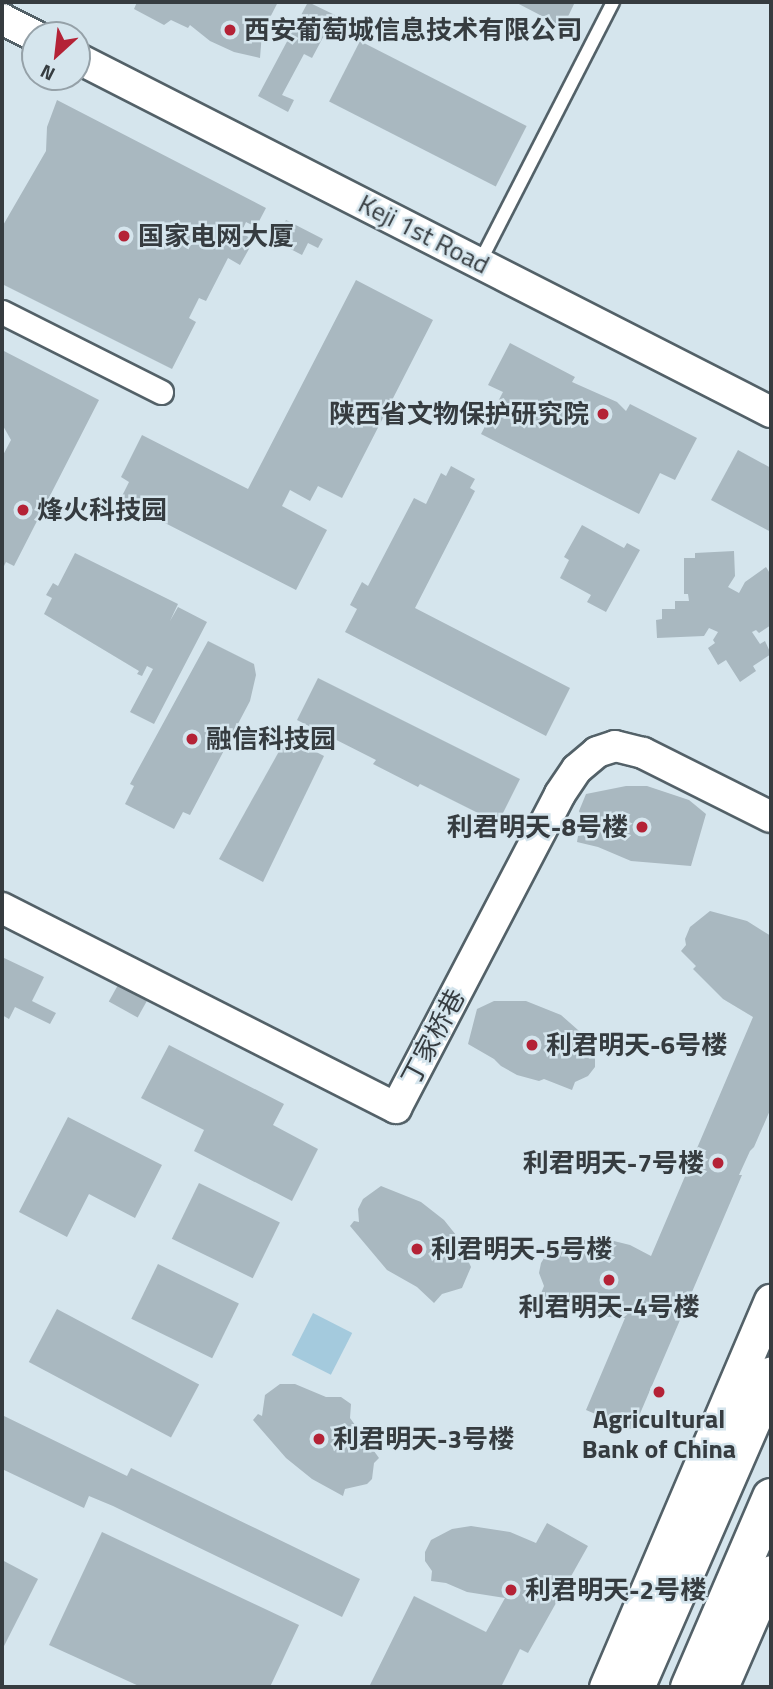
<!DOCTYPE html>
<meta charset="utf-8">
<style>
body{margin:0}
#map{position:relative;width:773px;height:1689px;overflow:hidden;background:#d5e5ed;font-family:"Titillium Web","Noto Sans SC",sans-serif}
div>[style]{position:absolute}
.green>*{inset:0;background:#a4cadd;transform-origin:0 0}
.building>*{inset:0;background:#a9b8c0;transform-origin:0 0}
.roads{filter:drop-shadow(2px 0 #536168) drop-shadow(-2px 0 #536168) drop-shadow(0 2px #536168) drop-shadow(0 -2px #536168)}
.service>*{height:12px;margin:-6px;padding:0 6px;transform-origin:6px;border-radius:6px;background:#fff}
.minor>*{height:23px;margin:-11.5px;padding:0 11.5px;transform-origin:11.5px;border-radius:11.5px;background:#fff}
.tertiary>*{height:30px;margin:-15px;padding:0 15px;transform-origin:15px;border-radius:15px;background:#fff}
.secondary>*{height:33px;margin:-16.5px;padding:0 16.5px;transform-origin:16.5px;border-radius:16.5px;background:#fff}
.primary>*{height:37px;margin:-18.5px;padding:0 18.5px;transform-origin:18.5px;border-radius:18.5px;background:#fff}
.dots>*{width:19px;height:19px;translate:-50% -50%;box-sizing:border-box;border:4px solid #d5e5ed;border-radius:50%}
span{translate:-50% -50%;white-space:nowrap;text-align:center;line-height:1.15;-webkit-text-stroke:5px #d5e5ed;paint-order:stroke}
.poi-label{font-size:26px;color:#363c40;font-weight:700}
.left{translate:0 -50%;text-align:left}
.right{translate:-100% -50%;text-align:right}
.street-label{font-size:26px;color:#363c40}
.frame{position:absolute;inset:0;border:4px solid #363c40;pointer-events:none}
.north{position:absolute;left:21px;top:21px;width:70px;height:70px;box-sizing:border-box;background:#d5e5ed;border:2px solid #95a1a8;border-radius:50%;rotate:207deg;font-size:19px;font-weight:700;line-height:28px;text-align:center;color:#363c40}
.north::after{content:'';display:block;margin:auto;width:24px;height:32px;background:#b42236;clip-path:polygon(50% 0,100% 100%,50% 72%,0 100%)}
</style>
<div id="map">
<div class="green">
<div style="left:313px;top:1313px;width:44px;height:47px;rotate:27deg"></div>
</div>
<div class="building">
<div style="clip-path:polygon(137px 2px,278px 2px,262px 33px,260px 58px,234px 52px,210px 41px,190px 25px,188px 28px,171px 20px,164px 25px,134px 9px)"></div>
<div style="clip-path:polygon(308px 2px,335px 15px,312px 58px,304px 54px,282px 95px,294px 100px,288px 112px,258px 96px)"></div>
<div style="clip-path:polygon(515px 2px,575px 2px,563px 27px)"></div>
<div style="left:360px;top:41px;width:187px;height:68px;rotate:27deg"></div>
<div style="clip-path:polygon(57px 100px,266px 208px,256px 227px,246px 222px,241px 233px,254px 240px,240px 265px,228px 258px,206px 301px,199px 298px,189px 318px,196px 322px,172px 369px,2px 284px,2px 227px,46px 151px,47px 127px)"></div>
<div style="clip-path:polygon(286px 220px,323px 239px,318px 248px,308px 243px,302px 255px,275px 241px)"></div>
<div style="clip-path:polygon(356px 280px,433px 320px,342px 498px,318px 486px,310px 501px,290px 490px,282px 506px,327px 530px,296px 590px,120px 500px,129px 482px,121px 477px,142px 435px,248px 489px)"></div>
<div style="clip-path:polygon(510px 343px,575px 377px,572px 382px,617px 402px,626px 411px,630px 404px,697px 438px,675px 480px,660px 473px,639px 514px,481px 434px,503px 392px,488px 385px)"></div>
<div style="clip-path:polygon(2px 350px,99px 400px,14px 566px,6px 562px,2px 570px,2px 457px,11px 440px,2px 424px)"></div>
<div style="clip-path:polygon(738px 450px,771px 468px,771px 532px,711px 500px)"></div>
<div style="clip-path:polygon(451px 466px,475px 479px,470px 488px,475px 491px,415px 608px,570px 688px,546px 736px,345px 632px,357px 609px,350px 605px,362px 582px,368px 586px,414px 498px,426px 504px,441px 473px,446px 476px)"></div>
<div style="clip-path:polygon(582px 525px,624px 548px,627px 543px,640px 550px,606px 612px,587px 602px,591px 595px,560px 578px,569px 560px,564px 557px)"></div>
<div style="clip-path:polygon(734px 551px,735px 576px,728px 587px,739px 593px,745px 582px,766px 567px,771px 575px,771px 625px,759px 633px,756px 630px,752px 632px,760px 644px,765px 641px,771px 654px,753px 666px,756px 671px,740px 682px,726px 660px,718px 665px,708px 648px,715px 643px,713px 640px,718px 632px,709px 628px,704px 636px,657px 638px,656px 620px,662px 619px,662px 609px,675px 609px,675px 601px,689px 601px,688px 594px,684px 594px,684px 558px,695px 558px,695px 553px)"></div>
<div style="clip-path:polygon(75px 553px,178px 604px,170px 621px,178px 607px,207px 622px,154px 724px,130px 712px,153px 669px,147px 666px,142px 676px,137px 674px,139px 671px,44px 614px,52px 598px,46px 595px,53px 583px,58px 586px)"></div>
<div style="clip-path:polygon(208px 641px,254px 664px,256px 675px,250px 701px,190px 815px,183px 812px,174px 829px,125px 804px,134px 786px,130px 784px)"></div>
<div style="clip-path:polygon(318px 678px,520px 779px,498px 823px,420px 784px,418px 787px,373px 764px,376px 760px,297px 720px)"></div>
<div style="clip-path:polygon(287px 737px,324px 756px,263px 882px,219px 859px)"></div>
<div style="clip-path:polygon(626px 786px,647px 786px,689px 800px,706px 814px,691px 866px,631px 861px,598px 847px,577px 842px,578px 836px,586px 835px,579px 811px,586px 794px)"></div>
<div style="clip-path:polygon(710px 911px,747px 921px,771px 936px,771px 1108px,754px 1147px,750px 1151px,739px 1175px,742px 1175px,633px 1430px,586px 1410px,625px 1318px,595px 1316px,540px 1296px,544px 1286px,539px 1273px,541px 1263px,549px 1250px,560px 1244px,581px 1240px,606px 1239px,630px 1245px,651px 1256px,753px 1017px,723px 999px,693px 969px,696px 966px,681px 951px,686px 945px,685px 939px,690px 927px)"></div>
<div style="clip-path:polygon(2px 957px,44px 977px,32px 1001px,56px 1013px,50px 1024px,15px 1007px,9px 1019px,2px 1015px)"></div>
<div style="left:118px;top:985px;width:33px;height:19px;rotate:29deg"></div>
<div style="clip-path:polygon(494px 1001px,526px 1001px,561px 1015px,595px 1045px,595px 1067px,588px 1076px,575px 1082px,572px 1090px,544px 1079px,539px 1081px,517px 1075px,501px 1066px,494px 1059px,468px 1044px,477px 1009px)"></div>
<div style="clip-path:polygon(169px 1045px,284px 1104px,273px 1125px,318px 1149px,292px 1201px,194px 1151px,204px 1130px,141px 1098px)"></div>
<div style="clip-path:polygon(68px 1117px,162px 1165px,135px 1218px,89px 1194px,67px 1237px,19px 1212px)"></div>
<div style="left:199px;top:1183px;width:90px;height:62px;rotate:26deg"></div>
<div style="clip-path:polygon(381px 1186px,421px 1202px,444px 1220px,456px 1235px,471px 1267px,462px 1288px,442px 1294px,434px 1303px,417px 1287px,387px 1270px,350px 1226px,354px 1221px,359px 1222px,358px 1209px,363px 1199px)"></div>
<div style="left:158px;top:1264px;width:90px;height:61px;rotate:26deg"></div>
<div style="left:57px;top:1309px;width:161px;height:60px;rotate:28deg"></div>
<div style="clip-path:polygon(280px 1384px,295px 1384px,326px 1397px,341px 1397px,351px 1404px,350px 1418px,379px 1458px,374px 1463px,372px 1479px,367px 1484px,345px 1489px,343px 1496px,312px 1479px,286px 1458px,253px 1420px,258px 1414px,262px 1416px,265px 1395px)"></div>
<div style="clip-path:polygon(2px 1415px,127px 1476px,131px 1468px,360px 1579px,342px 1617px,113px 1506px,89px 1496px,84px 1508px,2px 1469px)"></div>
<div style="clip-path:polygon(547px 1523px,588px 1546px,528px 1653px,520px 1649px,501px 1687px,369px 1687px,414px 1596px,486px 1632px,505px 1598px,467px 1592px,446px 1583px,431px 1581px,432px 1571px,425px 1561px,425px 1552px,431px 1540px,452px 1529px,471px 1526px,510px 1532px,536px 1543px)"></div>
<div style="clip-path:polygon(102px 1532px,299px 1625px,270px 1687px,141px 1687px,49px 1645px)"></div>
<div style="clip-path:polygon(2px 1560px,38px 1579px,2px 1650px)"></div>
</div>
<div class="roads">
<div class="service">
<div style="left:480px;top:262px;width:292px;rotate:-62.9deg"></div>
</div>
<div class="minor">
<div style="left:2px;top:312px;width:178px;rotate:26.7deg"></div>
</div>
<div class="tertiary">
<div style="left:2px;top:19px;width:37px;rotate:27deg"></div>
<div style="left:77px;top:58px;width:779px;rotate:27.03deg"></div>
<div style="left:2px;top:908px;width:442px;rotate:26.9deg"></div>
<div style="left:396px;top:1108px;width:354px;rotate:-62.4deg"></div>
<div style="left:560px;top:794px;width:30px;rotate:-56deg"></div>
<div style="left:577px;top:769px;width:26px;rotate:-40deg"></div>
<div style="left:597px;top:752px;width:19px;rotate:-18deg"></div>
<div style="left:615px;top:746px;width:29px;rotate:14deg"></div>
<div style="left:643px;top:753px;width:143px;rotate:26.6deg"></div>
</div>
<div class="secondary">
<div style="left:606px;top:1687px;width:420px;rotate:-66.9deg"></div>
<div style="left:721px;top:1687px;width:125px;rotate:-66.5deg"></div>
</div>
<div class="primary">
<div style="left:635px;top:1687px;width:340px;rotate:-66.4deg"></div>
<div style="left:689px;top:1687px;width:207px;rotate:-66.7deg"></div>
</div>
</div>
<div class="dots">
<div style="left:230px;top:30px;background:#b42236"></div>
<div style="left:124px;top:236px;background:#b42236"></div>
<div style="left:603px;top:414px;background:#b42236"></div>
<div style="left:23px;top:510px;background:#b42236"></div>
<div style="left:192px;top:739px;background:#b42236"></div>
<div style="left:642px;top:827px;background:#b42236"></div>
<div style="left:532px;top:1045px;background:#b42236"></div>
<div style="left:718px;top:1163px;background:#b42236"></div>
<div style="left:417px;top:1249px;background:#b42236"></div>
<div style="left:609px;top:1280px;background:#b42236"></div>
<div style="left:659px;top:1392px;background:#b42236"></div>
<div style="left:319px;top:1439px;background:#b42236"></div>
<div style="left:511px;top:1590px;background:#b42236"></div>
</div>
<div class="poi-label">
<span class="left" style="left:244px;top:30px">西安葡萄城信息技术有限公司</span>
<span class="left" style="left:138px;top:236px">国家电网大厦</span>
<span class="right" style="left:589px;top:414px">陕西省文物保护研究院</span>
<span class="left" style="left:37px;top:510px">烽火科技园</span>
<span class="left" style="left:206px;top:739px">融信科技园</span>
<span class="right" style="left:628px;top:827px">利君明天-8号楼</span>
<span class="left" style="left:546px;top:1045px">利君明天-6号楼</span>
<span class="right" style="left:704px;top:1163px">利君明天-7号楼</span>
<span class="left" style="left:431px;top:1249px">利君明天-5号楼</span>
<span style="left:609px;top:1307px">利君明天-4号楼</span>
<span style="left:659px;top:1434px">Agricultural<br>Bank of China</span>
<span class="left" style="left:333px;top:1439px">利君明天-3号楼</span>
<span class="left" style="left:525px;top:1590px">利君明天-2号楼</span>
</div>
<div class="street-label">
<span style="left:424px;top:234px;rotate:27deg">Keji 1st Road</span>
<span style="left:433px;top:1037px;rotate:-62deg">丁家桥巷</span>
</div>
<div class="frame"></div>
<div class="north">N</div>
</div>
